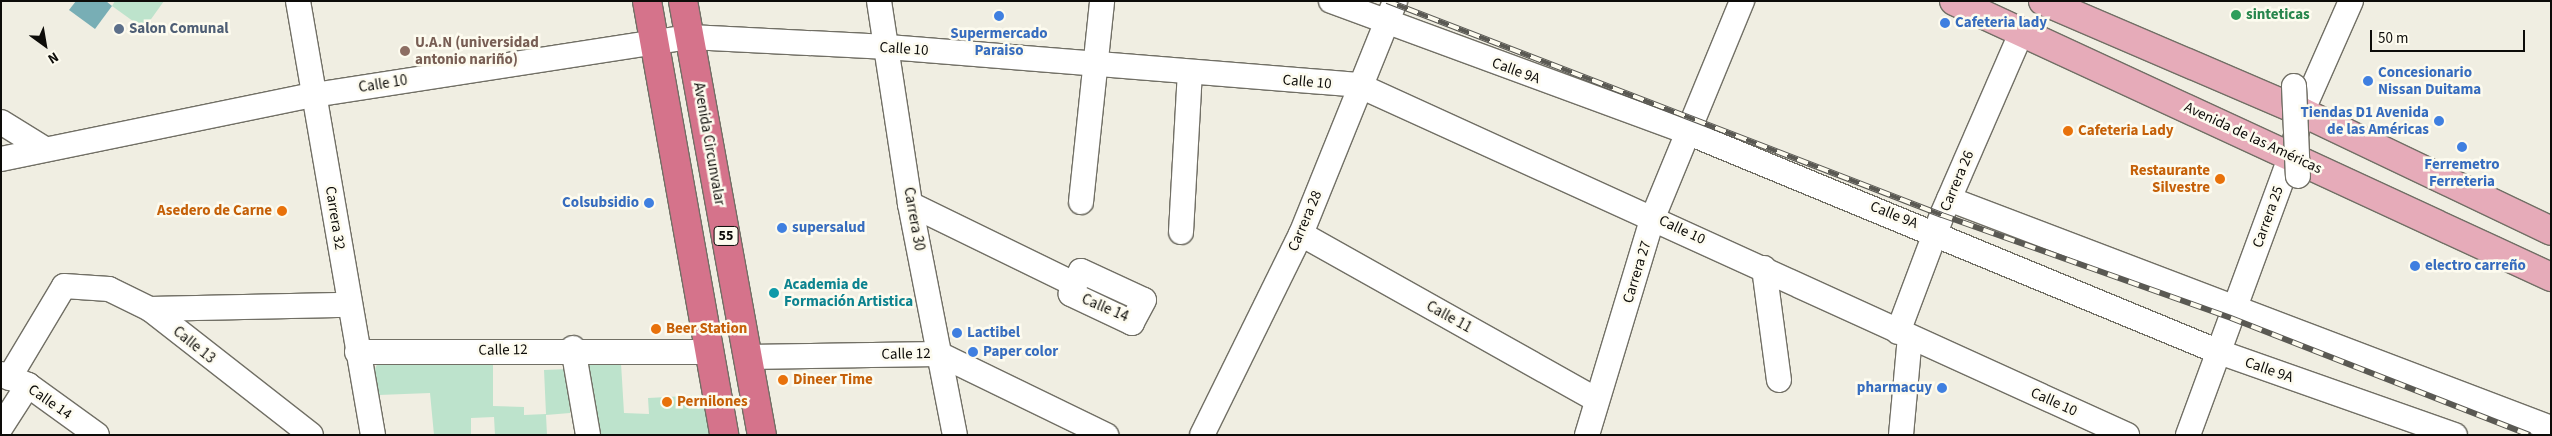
<!DOCTYPE html>
<meta charset="utf-8">
<style>
body{margin:0}
#map{position:relative;width:2552px;height:436px;overflow:hidden;background:#f0eee2;font-family:"Source Sans 3",sans-serif}
div>[style]{position:absolute}
.green>*{inset:0;background:#bde3cc}
.water>*{inset:0;background:#78aeb5}
.roads{filter:drop-shadow(1px 0 #716f65) drop-shadow(-1px 0 #716f65) drop-shadow(0 1px #716f65) drop-shadow(0 -1px #716f65)}
.minor>*{height:24px;margin:-12px;padding:0 12px;transform-origin:12px;border-radius:12px;background:#fff}
.major>*{height:28px;margin:-14px;padding:0 14px;transform-origin:14px;border-radius:14px;background:#e6abb9}
.highway>*{height:28px;margin:-14px;padding:0 14px;transform-origin:14px;border-radius:14px;background:#d5738b}
.rail>*{height:5.5px;margin-top:-2.75px;transform-origin:0;background:repeating-linear-gradient(90deg,#fdfbef 0 11px,#5a5953 0 22px);box-sizing:border-box;border-block:1px solid #5a5953}
.bridges{filter:drop-shadow(1px 0 #716f65) drop-shadow(-1px 0 #716f65) drop-shadow(0 1px #716f65) drop-shadow(0 -1px #716f65)}
.minor-bridge>*{height:24px;margin:-12px;padding:0 12px;transform-origin:12px;border-radius:12px;background:#fff}
.dots>*{width:14px;height:14px;translate:-50% -50%;box-sizing:border-box;border:2px solid #fdfbef;border-radius:50%}
span{translate:-50% -50%;white-space:nowrap;text-align:center;line-height:1.15;-webkit-text-stroke:5px #fdfbef;paint-order:stroke}
.shield-label span{padding:1px 4px;background:#fdfbef;border:1px solid;border-radius:4px;-webkit-text-stroke-width:0}
.shield-label{font-size:14px;color:#0d0c09;font-weight:700}
.leisure-label{font-size:15px;color:#27864d;font-weight:700}
.left{translate:0 -50%;text-align:left}
.shop-label{font-size:15px;color:#366cbe;font-weight:700}
.right{translate:-100% -50%;text-align:right}
.service-label{font-size:15px;color:#4e5e75;font-weight:700}
.education-label{font-size:15px;color:#785e54;font-weight:700}
.street-label{font-size:15px;color:#0d0c09}
.food-label{font-size:15px;color:#c56008;font-weight:700}
.culture-label{font-size:15px;color:#0d838f;font-weight:700}
.frame{position:absolute;inset:0;border:2px solid #0d0c09;pointer-events:none}
.north{position:absolute;left:20px;top:20px;width:50px;height:50px;-webkit-text-stroke:4px #fdfbef;paint-order:stroke;rotate:148deg;font-size:14px;font-weight:700;line-height:20px;text-align:center;color:#0d0c09}
.north::after{content:'';display:block;margin:auto;width:18px;height:22px;background:#0d0c09;clip-path:polygon(50% 0,100% 100%,50% 72%,0 100%)}
.scale{position:absolute;left:2370px;top:30px;width:155px;height:22px;box-sizing:border-box;border:2px solid #0d0c09;border-top:0;padding-left:6px;font-size:15px;line-height:18px;white-space:nowrap;color:#0d0c09;-webkit-text-stroke:4px #fdfbef;paint-order:stroke}
</style>
<div id="map">
<div class="green">
<div style="clip-path:polygon(115px 1px,164px 1px,144px 29px,112px 6px)"></div>
<div style="clip-path:polygon(378px 362px,493px 362px,493px 406px,524px 407px,524px 415px,546px 414px,544px 370px,569px 369px,570px 413px,546px 415px,547px 435px,495px 435px,494px 417px,471px 418px,471px 435px,434px 435px,430px 393px,379px 395px,372px 376px)"></div>
<div style="clip-path:polygon(621px 363px,624px 413px,649px 414px,648px 398px,706px 395px,710px 435px,597px 435px,585px 364px)"></div>
</div>
<div class="water">
<div style="clip-path:polygon(76px 1px,106px 1px,112px 6px,95px 29px,69px 10px)"></div>
</div>
<div class="roads">
<div class="minor">
<div style="left:298px;top:1px;width:440px;rotate:80.2deg"></div>
<div style="left:879px;top:1px;width:205px;rotate:81.3deg"></div>
<div style="left:910px;top:204px;width:235px;rotate:79deg"></div>
<div style="left:1331px;top:1px;width:382px;rotate:20.2deg"></div>
<div style="left:1689px;top:133px;width:573px;rotate:22.45deg"></div>
<div style="left:2219px;top:352px;width:250px;rotate:19.4deg"></div>
<div style="left:1px;top:122px;width:49px;rotate:31.8deg"></div>
<div style="left:1px;top:159px;width:319px;rotate:-11.6deg"></div>
<div style="left:314px;top:95px;width:380px;rotate:-8.8deg"></div>
<div style="left:690px;top:37px;width:198px;rotate:2.9deg"></div>
<div style="left:888px;top:47px;width:472px;rotate:4.6deg"></div>
<div style="left:1358px;top:85px;width:845px;rotate:24.47deg"></div>
<div style="left:1949px;top:199px;width:644px;rotate:20.83deg"></div>
<div style="left:1081px;top:202px;width:202px;rotate:-84deg"></div>
<div style="left:910px;top:204px;width:182px;rotate:26deg"></div>
<div style="left:1181px;top:232px;width:160px;rotate:-86.8deg"></div>
<div style="left:1301px;top:234px;width:339px;rotate:29.3deg"></div>
<div style="left:1764px;top:268px;width:113px;rotate:82.4deg"></div>
<div style="left:1081px;top:271px;width:69px;rotate:24.7deg"></div>
<div style="left:1144px;top:300px;width:26px;rotate:118deg"></div>
<div style="left:1132px;top:323px;width:68px;rotate:-154.6deg"></div>
<div style="left:1071px;top:294px;width:25px;rotate:-67deg"></div>
<div style="left:150px;top:309px;width:199px;rotate:-1.2deg"></div>
<div style="left:1898px;top:332px;width:125px;rotate:-69.4deg"></div>
<div style="left:1942px;top:215px;width:198px;rotate:-66.5deg"></div>
<div style="left:573px;top:348px;width:88px;rotate:80.2deg"></div>
<div style="left:357px;top:352px;width:352px"></div>
<div style="left:748px;top:357px;width:191px;rotate:-0.9deg"></div>
<div style="left:939px;top:354px;width:186px;rotate:25.9deg"></div>
<div style="left:1px;top:374px;width:29px;rotate:22deg"></div>
<div style="left:28px;top:385px;width:85px;rotate:35.9deg"></div>
<div style="left:9px;top:378px;width:107px;rotate:-59.1deg"></div>
<div style="left:64px;top:286px;width:45px;rotate:3.8deg"></div>
<div style="left:109px;top:289px;width:46px;rotate:26deg"></div>
<div style="left:150px;top:309px;width:204px;rotate:38deg"></div>
<div style="left:1px;top:427px;width:50px;rotate:-57.3deg"></div>
<div style="left:1202px;top:435px;width:224px;rotate:-63.8deg"></div>
<div style="left:1301px;top:234px;width:251px;rotate:-68deg"></div>
<div style="left:1587px;top:435px;width:228px;rotate:-73.2deg"></div>
<div style="left:1653px;top:217px;width:234px;rotate:-67.6deg"></div>
<div style="left:1901px;top:435px;width:98px;rotate:-84.8deg"></div>
<div style="left:2188px;top:435px;width:298px;rotate:-69.8deg"></div>
<div style="left:2291px;top:155px;width:44px;rotate:-75.7deg"></div>
<div style="left:2302px;top:112px;width:121px;rotate:-66.2deg"></div>
</div>
<div class="major">
<div style="left:1954px;top:1px;width:658px;rotate:24.81deg"></div>
<div style="left:2043px;top:1px;width:282px;rotate:23.2deg"></div>
<div style="left:2302px;top:112px;width:276px;rotate:25.5deg"></div>
</div>
<div class="highway">
<div style="left:647px;top:1px;width:441px;rotate:79.9deg"></div>
<div style="left:683px;top:1px;width:441px;rotate:79.7deg"></div>
</div>
</div>
<div class="rail">
<div style="left:1387px;top:1px;width:595px;rotate:21.09deg"></div>
<div style="left:1942px;top:215px;width:307px;rotate:19.6deg"></div>
<div style="left:2231px;top:318px;width:321px;rotate:21.4deg"></div>
</div>
<div class="bridges">
<div class="minor-bridge">
<div style="left:2294px;top:86px;width:90px;rotate:87.5deg"></div>
</div>
</div>
<div class="dots">
<div style="left:2236px;top:15px;background:#2e9e5b"></div>
<div style="left:999px;top:16px;background:#3f7fe0"></div>
<div style="left:1945px;top:23px;background:#3f7fe0"></div>
<div style="left:119px;top:29px;background:#5c6f8a"></div>
<div style="left:405px;top:51px;background:#8d6e63"></div>
<div style="left:2368px;top:81px;background:#3f7fe0"></div>
<div style="left:2439px;top:121px;background:#3f7fe0"></div>
<div style="left:2068px;top:131px;background:#e8710a"></div>
<div style="left:2462px;top:147px;background:#3f7fe0"></div>
<div style="left:2220px;top:179px;background:#e8710a"></div>
<div style="left:649px;top:203px;background:#3f7fe0"></div>
<div style="left:282px;top:211px;background:#e8710a"></div>
<div style="left:782px;top:228px;background:#3f7fe0"></div>
<div style="left:2415px;top:266px;background:#3f7fe0"></div>
<div style="left:774px;top:293px;background:#0f9aa8"></div>
<div style="left:656px;top:329px;background:#e8710a"></div>
<div style="left:957px;top:333px;background:#3f7fe0"></div>
<div style="left:973px;top:352px;background:#3f7fe0"></div>
<div style="left:783px;top:380px;background:#e8710a"></div>
<div style="left:1942px;top:388px;background:#3f7fe0"></div>
<div style="left:667px;top:402px;background:#e8710a"></div>
</div>
<div class="shield-label">
<span style="left:726px;top:236px">55</span>
</div>
<div class="leisure-label">
<span class="left" style="left:2246px;top:15px">sinteticas</span>
</div>
<div class="shop-label">
<span class="left" style="left:1955px;top:23px">Cafeteria lady</span>
<span style="left:999px;top:42px">Supermercado<br>Paraiso</span>
<span class="left" style="left:2378px;top:81px">Concesionario<br>Nissan Duitama</span>
<span class="right" style="left:2429px;top:121px">Tiendas D1 Avenida<br>de las Américas</span>
<span style="left:2462px;top:173px">Ferremetro<br>Ferreteria</span>
<span class="right" style="left:639px;top:203px">Colsubsidio</span>
<span class="left" style="left:792px;top:228px">supersalud</span>
<span class="left" style="left:2425px;top:266px">electro carreño</span>
<span class="left" style="left:967px;top:333px">Lactibel</span>
<span class="left" style="left:983px;top:352px">Paper color</span>
<span class="right" style="left:1932px;top:388px">pharmacuy</span>
</div>
<div class="service-label">
<span class="left" style="left:129px;top:29px">Salon Comunal</span>
</div>
<div class="education-label">
<span class="left" style="left:415px;top:51px">U.A.N (universidad<br>antonio nariño)</span>
</div>
<div class="street-label">
<span style="left:904px;top:49px;rotate:4deg">Calle 10</span>
<span style="left:1516px;top:71px;rotate:20deg">Calle 9A</span>
<span style="left:1307px;top:82px;rotate:5deg">Calle 10</span>
<span style="left:383px;top:84px;rotate:-9deg">Calle 10</span>
<span style="left:2253px;top:138px;rotate:25deg">Avenida de las Américas</span>
<span style="left:709px;top:144px;rotate:80deg">Avenida Circunvalar</span>
<span style="left:1957px;top:181px;rotate:-67deg">Carrera 26</span>
<span style="left:1894px;top:215px;rotate:22deg">Calle 9A</span>
<span style="left:2268px;top:217px;rotate:-70deg">Carrera 25</span>
<span style="left:335px;top:218px;rotate:81deg">Carrera 32</span>
<span style="left:914px;top:219px;rotate:80deg">Carrera 30</span>
<span style="left:1305px;top:221px;rotate:-67deg">Carrera 28</span>
<span style="left:1682px;top:230px;rotate:25deg">Calle 10</span>
<span style="left:1637px;top:272px;rotate:-73deg">Carrera 27</span>
<span style="left:1105px;top:308px;rotate:23deg">Calle 14</span>
<span style="left:1449px;top:317px;rotate:29deg">Calle 11</span>
<span style="left:194px;top:345px;rotate:39deg">Calle 13</span>
<span style="left:503px;top:350px;rotate:-1deg">Calle 12</span>
<span style="left:906px;top:354px;rotate:-1deg">Calle 12</span>
<span style="left:2269px;top:370px;rotate:19deg">Calle 9A</span>
<span style="left:50px;top:402px;rotate:35deg">Calle 14</span>
<span style="left:2054px;top:402px;rotate:24deg">Calle 10</span>
</div>
<div class="food-label">
<span class="left" style="left:2078px;top:131px">Cafeteria Lady</span>
<span class="right" style="left:2210px;top:179px">Restaurante<br>Silvestre</span>
<span class="right" style="left:272px;top:211px">Asedero de Carne</span>
<span class="left" style="left:666px;top:329px">Beer Station</span>
<span class="left" style="left:793px;top:380px">Dineer Time</span>
<span class="left" style="left:677px;top:402px">Pernilones</span>
</div>
<div class="culture-label">
<span class="left" style="left:784px;top:293px">Academia de<br>Formación Artistica</span>
</div>
<div class="frame"></div>
<div class="north">N</div>
<div class="scale">50 m</div>
</div>
